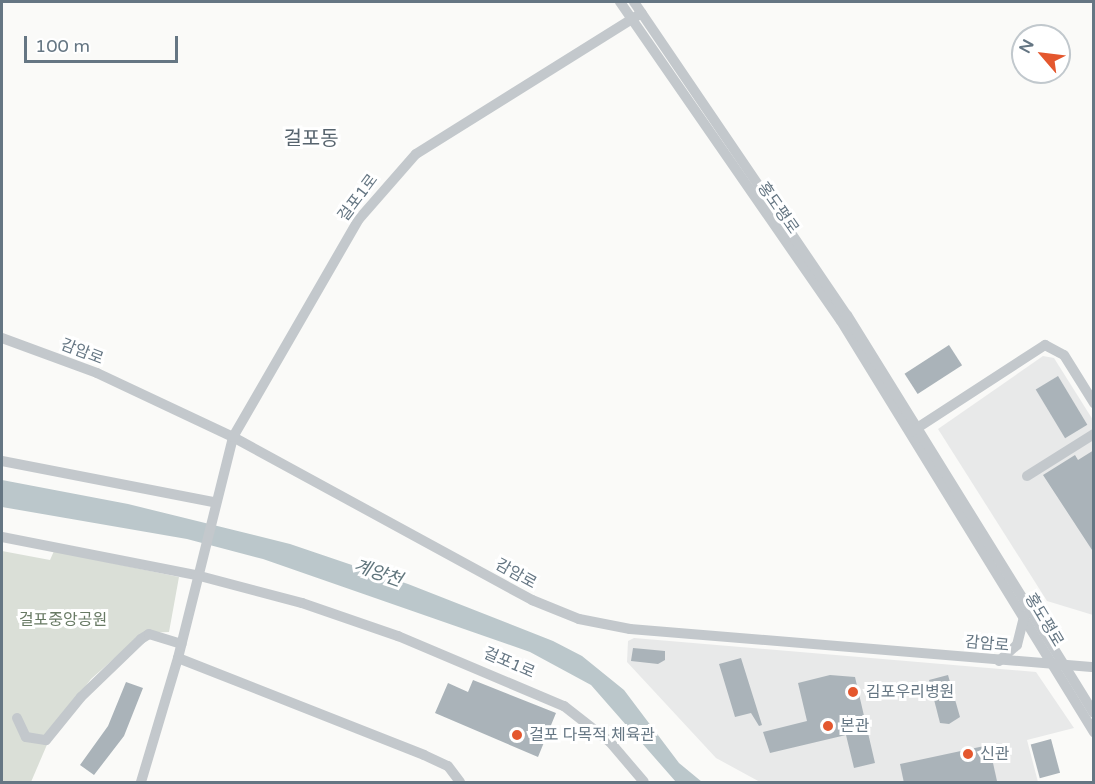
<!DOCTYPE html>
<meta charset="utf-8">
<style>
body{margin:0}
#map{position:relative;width:1095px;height:784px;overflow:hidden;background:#fafaf8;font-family:"Varela Round","Noto Sans KR",sans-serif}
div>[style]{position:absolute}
.built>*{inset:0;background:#e8e9e9}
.green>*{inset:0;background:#dadfd7}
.water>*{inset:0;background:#bbc7cb}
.building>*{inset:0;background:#aab3b9;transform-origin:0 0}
.minor>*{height:10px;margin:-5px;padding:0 5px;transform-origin:5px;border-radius:5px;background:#c3c8cc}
.dots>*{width:16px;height:16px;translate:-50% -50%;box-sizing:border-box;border:3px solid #fff;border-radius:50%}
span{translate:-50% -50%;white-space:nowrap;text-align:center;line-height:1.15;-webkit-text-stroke:6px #fff;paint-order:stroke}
.street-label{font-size:16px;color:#657683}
.park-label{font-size:16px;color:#687a64}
.poi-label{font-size:16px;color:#657683}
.left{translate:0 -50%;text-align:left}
.water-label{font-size:18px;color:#60757c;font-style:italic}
.quarter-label{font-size:20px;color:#57646e}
.frame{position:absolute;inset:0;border:3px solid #657683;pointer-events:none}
.north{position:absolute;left:1011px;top:24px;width:60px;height:60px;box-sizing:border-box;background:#fff;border:2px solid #c1c8cd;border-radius:50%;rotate:298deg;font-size:16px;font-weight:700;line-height:24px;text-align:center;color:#657683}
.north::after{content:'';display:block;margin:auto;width:21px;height:27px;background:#e4572e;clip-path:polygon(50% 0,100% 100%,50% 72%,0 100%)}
.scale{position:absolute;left:24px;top:36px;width:154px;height:27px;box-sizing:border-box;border:3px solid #657683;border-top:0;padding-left:8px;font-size:18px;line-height:21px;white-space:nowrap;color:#657683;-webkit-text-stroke:4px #fff;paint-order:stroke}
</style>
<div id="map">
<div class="built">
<div style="clip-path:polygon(1043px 356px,1054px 358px,1093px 420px,1093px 615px,1047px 601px,938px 429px)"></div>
<div style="clip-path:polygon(634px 638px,1036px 672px,1074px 728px,1027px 740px,1038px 782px,760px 782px,716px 758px,627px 662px,628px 641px)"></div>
</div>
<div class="green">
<div style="clip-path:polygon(2px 551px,50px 560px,54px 551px,179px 577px,169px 632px,143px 633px,91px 679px,55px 726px,31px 782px,2px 782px)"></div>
</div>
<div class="water">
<div style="clip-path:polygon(2px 480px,128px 504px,290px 544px,408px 584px,553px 641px,582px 656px,624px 690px,679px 763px,702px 782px,676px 782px,591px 685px,530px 652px,263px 559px,187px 539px,2px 507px)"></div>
</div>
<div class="building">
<div style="left:949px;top:345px;width:24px;height:53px;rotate:57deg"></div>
<div style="left:1058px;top:376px;width:57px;height:26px;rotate:59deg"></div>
<div style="clip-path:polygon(1094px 450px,1094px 553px,1043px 475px,1075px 455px,1078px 460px)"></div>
<div style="clip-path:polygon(633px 648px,665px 651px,665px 660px,658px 664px,631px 661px)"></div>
<div style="clip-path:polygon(741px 658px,762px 725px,759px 726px,751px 713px,735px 717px,719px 664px)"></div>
<div style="clip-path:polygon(830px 675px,855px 677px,875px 763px,854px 768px,846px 735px,770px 753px,763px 732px,807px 721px,798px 683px)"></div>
<div style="clip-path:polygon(948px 675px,960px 717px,949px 724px,940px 723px,929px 680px)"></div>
<div style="clip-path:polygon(473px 680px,556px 713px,538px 757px,435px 713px,448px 683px,468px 692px)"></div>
<div style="clip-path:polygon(126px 682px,143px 688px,124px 736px,94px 775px,80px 765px,108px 726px)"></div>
<div style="left:1051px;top:739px;width:35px;height:21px;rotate:75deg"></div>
<div style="clip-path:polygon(989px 745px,997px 781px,904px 783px,900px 764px)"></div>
</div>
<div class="minor">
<div style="left:620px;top:2px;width:388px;rotate:55.3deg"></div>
<div style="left:841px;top:321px;width:483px;rotate:58.4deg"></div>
<div style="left:634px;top:2px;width:379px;rotate:55.8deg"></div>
<div style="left:847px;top:315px;width:468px;rotate:58.2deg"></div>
<div style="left:2px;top:338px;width:101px;rotate:20.2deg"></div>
<div style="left:97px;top:373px;width:150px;rotate:25.2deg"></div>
<div style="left:233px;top:437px;width:341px;rotate:28.6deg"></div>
<div style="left:532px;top:600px;width:51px;rotate:22deg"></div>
<div style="left:579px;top:619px;width:52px;rotate:11.1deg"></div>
<div style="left:630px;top:629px;width:466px;rotate:4.7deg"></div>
<div style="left:911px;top:432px;width:160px;rotate:-33deg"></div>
<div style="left:1045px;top:345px;width:21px;rotate:28deg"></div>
<div style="left:1064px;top:355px;width:57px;rotate:58deg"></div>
<div style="left:2px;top:461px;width:215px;rotate:11deg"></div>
<div style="left:1027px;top:476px;width:79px;rotate:-32.1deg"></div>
<div style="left:2px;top:537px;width:198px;rotate:11.1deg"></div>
<div style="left:196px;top:575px;width:110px;rotate:14.8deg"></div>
<div style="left:302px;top:603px;width:102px;rotate:19deg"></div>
<div style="left:398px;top:636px;width:180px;rotate:22.9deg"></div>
<div style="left:564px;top:706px;width:58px;rotate:38deg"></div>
<div style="left:610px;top:742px;width:52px;rotate:49.6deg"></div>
<div style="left:178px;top:658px;width:264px;rotate:21.5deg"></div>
<div style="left:424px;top:755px;width:26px;rotate:25deg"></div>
<div style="left:448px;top:766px;width:20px;rotate:53deg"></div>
<div style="left:999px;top:661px;width:24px;rotate:-42deg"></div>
<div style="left:1017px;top:645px;width:30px;rotate:-76deg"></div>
<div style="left:17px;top:718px;width:21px;rotate:65deg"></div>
<div style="left:26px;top:737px;width:20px;rotate:9deg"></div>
<div style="left:46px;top:740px;width:55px;rotate:-50.9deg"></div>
<div style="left:81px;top:697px;width:83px;rotate:-44deg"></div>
<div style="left:141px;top:639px;width:9px;rotate:-32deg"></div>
<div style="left:149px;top:634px;width:34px;rotate:17deg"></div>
<div style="left:141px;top:782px;width:129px;rotate:-73.4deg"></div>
<div style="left:178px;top:658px;width:228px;rotate:-76deg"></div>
<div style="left:233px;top:437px;width:252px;rotate:-60deg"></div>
<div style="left:359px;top:219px;width:86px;rotate:-48.8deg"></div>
<div style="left:416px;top:154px;width:266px;rotate:-32deg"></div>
</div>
<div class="dots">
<div style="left:853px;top:692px;background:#e4572e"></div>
<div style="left:828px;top:726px;background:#e4572e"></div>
<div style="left:517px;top:735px;background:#e4572e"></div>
<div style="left:968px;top:754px;background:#e4572e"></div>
</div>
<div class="street-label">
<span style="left:358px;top:198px;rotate:-53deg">걸포1로</span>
<span style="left:778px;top:208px;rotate:55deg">홍도평로</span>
<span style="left:82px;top:352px;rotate:21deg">감암로</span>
<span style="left:516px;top:574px;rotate:29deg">감암로</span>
<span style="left:1044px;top:620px;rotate:59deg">홍도평로</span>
<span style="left:987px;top:644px;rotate:5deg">감암로</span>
<span style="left:509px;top:663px;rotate:23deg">걸포1로</span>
</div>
<div class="park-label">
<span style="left:63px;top:620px">걸포중앙공원</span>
</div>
<div class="poi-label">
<span class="left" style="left:866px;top:692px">김포우리병원</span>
<span class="left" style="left:840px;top:726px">본관</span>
<span class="left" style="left:529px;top:735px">걸포 다목적 체육관</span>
<span class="left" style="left:980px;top:754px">신관</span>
</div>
<div class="water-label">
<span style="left:378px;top:573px;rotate:19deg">계양천</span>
</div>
<div class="quarter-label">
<span style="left:311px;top:139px">걸포동</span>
</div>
<div class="frame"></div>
<div class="north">N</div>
<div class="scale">100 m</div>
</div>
